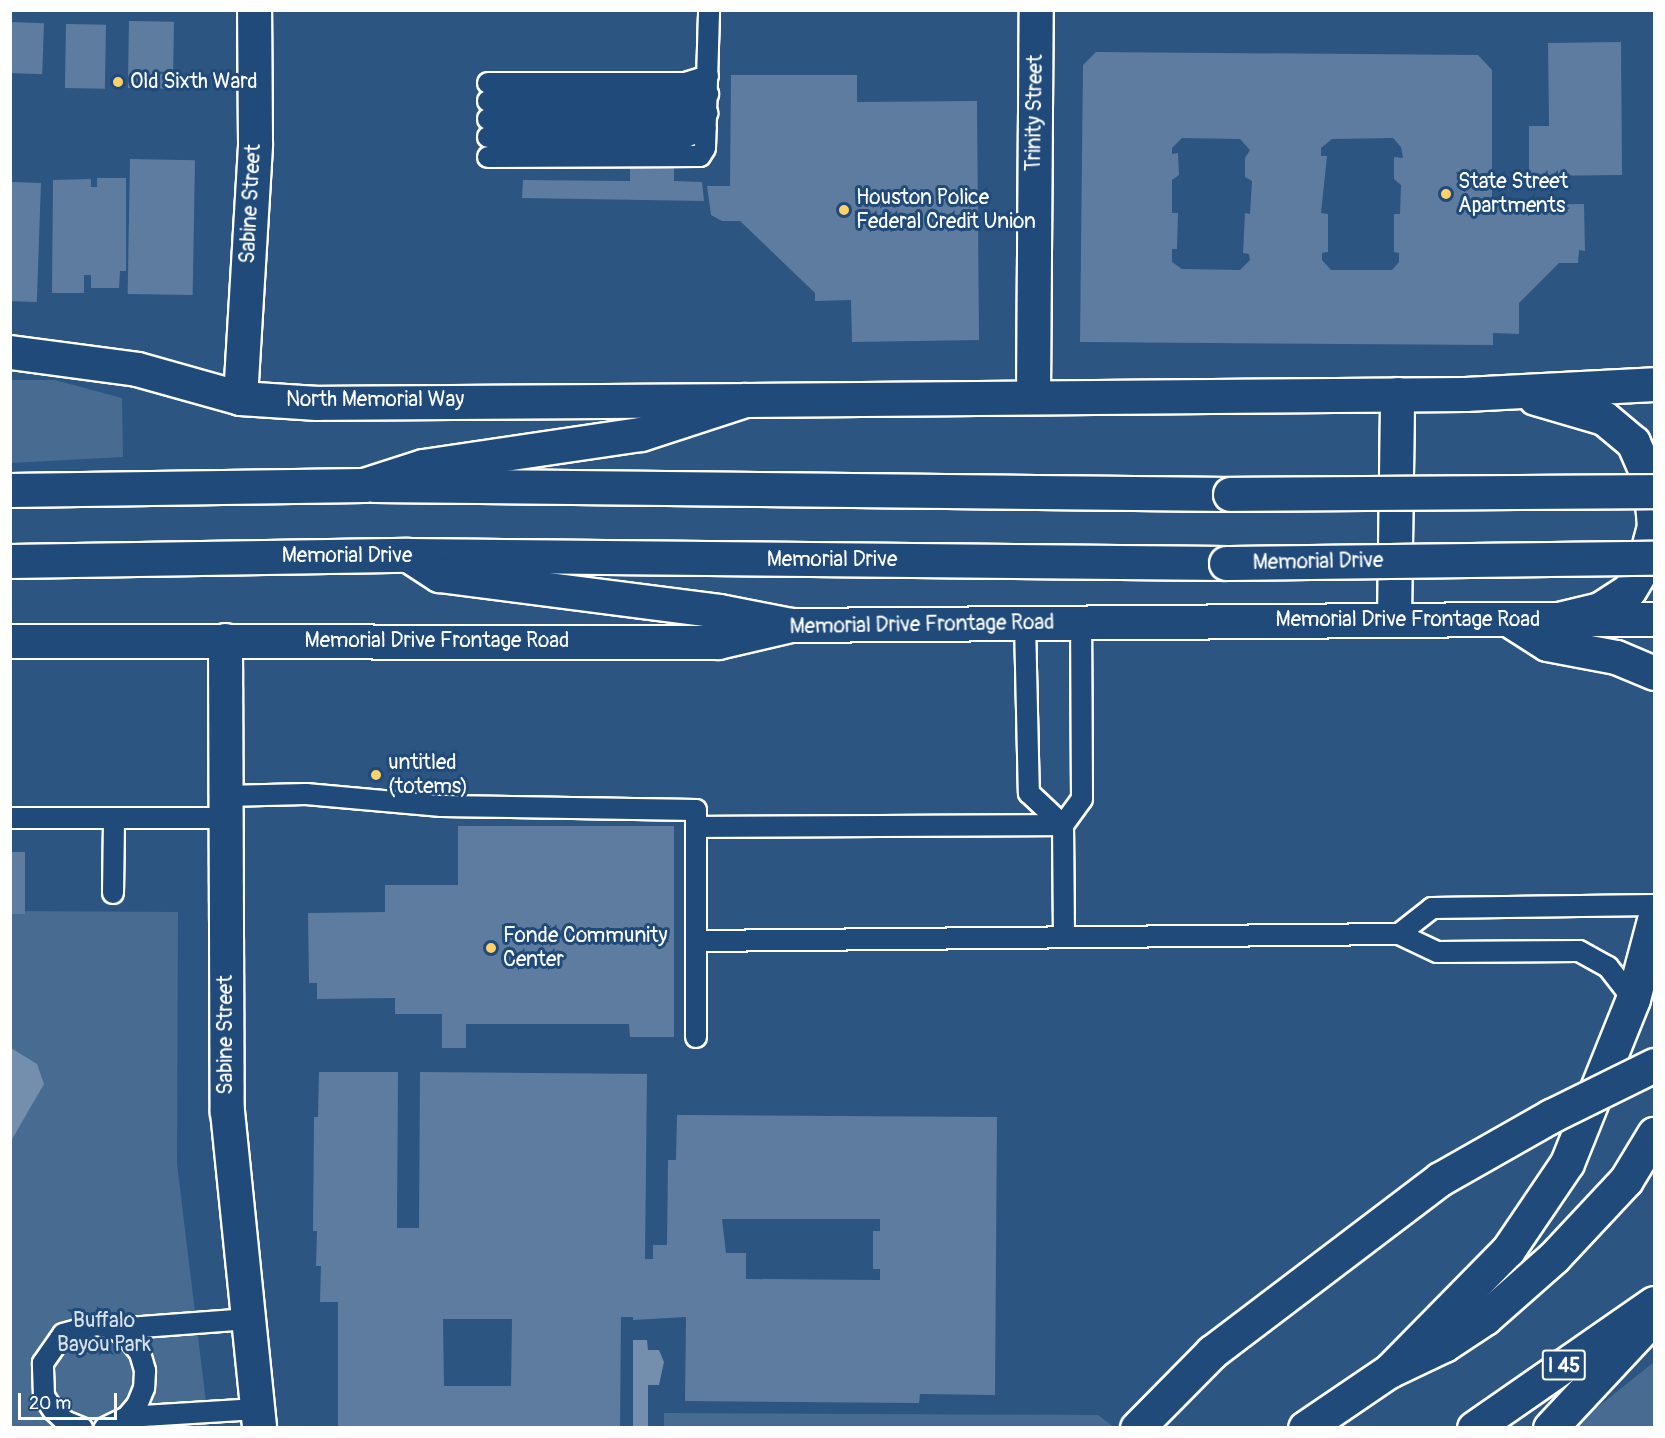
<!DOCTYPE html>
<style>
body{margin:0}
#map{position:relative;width:1665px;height:1438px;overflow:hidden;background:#2c5582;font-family:Pangolin,sans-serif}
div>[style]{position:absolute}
.green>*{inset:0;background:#486b92}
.water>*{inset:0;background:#748fad}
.building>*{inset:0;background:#5e7c9f;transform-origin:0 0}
.roads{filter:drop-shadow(2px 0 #fff) drop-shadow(-2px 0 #fff) drop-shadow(0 2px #fff) drop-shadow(0 -2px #fff)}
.lane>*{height:20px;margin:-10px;padding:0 10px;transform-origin:10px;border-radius:10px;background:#1f4a7a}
.street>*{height:33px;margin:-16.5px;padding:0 16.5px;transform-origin:16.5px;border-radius:16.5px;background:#1f4a7a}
.secondary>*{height:33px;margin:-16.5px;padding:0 16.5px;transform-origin:16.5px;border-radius:16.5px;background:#1f4a7a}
.primary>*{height:33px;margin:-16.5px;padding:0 16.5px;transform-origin:16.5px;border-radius:16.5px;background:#1f4a7a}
.highway>*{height:33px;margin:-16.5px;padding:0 16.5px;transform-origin:16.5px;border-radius:16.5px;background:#1f4a7a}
.bridges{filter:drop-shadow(2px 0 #fff) drop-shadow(-2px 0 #fff) drop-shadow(0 2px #fff) drop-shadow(0 -2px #fff)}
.secondary-bridge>*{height:33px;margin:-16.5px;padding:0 16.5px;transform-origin:16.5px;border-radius:16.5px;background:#1f4a7a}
.highway-bridge>*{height:33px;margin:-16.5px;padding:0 16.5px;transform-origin:16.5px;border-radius:16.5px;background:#1f4a7a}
.dots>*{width:16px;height:16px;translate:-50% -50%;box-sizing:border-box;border:3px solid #1f4a7a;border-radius:50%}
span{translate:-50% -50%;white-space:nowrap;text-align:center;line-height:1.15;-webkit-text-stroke:6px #1f4a7a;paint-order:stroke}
.shield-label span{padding:2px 4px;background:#1f4a7a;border:2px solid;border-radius:4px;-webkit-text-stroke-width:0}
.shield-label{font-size:20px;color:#fff;font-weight:700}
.poi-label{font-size:21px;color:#fff}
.left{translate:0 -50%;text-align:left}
.street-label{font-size:21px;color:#fff}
.park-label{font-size:21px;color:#dae1e9}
.frame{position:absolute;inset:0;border:12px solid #fff;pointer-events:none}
.scale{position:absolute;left:18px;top:1393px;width:99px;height:27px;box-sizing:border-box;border:3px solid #fff;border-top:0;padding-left:8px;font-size:18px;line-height:21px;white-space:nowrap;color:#fff;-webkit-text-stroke:4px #1f4a7a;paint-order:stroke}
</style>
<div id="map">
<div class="green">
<div style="clip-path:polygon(10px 380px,55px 380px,122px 398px,123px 457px,11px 463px)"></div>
<div style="clip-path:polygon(11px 911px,178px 912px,177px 1164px,209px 1427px,11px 1428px)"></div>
<div style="clip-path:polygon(1654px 1362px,1654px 1427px,1577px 1427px,1594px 1410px)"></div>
<div style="clip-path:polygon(664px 1413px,1098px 1415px,1114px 1427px,664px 1428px)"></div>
</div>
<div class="water">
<div style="clip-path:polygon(11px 1048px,37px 1064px,44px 1084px,11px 1141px)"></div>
<div style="clip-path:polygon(633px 1340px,647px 1340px,648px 1350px,659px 1350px,664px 1362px,659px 1385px,648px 1385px,648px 1427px,633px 1426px)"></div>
</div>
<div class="building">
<div style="left:129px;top:21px;width:45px;height:67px;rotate:1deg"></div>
<div style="left:10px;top:22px;width:34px;height:51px;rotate:2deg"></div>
<div style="left:66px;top:24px;width:40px;height:64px;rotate:1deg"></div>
<div style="clip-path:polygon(1621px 42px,1622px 175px,1529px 176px,1529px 126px,1549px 126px,1548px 43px)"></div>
<div style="clip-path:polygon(evenodd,1096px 52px,1478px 55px,1492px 70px,1492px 205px,1584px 204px,1585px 251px,1579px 250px,1578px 263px,1559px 263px,1519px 303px,1519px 334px,1493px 333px,1493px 345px,1080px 342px,1083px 65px,1096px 52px,1182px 138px,1240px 139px,1250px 150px,1245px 158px,1245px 177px,1252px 181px,1250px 214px,1245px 213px,1243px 253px,1249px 254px,1250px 260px,1240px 270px,1182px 269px,1172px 262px,1172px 249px,1177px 249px,1178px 213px,1172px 213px,1172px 180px,1179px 175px,1178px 153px,1172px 154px,1172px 148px,1182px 138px,1096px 52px,1393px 138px,1401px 147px,1403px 158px,1394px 157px,1394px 179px,1401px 185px,1400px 214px,1394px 214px,1394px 252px,1399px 253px,1399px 262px,1392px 270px,1331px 270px,1322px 260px,1322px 253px,1328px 252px,1328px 214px,1321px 213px,1327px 156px,1321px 156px,1321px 148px,1332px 139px,1393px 138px)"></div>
<div style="clip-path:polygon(631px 71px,674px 72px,674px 181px,702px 182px,704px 201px,522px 198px,523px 180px,630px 181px)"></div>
<div style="clip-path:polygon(731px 75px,857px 75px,857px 102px,977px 101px,979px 340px,852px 342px,851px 300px,815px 301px,815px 293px,740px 221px,722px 221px,711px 215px,707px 186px,730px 186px)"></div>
<div style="left:130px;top:159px;width:65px;height:135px;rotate:1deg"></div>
<div style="clip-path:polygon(97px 178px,126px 178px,126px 271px,120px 271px,119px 288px,91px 288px,91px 275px,84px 275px,84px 293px,52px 293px,53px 180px,91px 179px,91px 187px,97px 187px)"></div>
<div style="left:10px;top:182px;width:31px;height:119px;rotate:2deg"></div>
<div style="clip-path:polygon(458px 826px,674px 826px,674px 1037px,630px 1037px,629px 1024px,466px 1024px,466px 1048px,442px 1048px,442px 1014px,395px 1014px,395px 998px,317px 999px,317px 983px,309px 983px,308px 913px,385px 912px,385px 885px,458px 885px)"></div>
<div style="left:10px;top:852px;width:15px;height:62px"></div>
<div style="clip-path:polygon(evenodd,319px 1072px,398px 1072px,397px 1228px,419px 1228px,420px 1072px,647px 1074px,645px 1259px,653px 1259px,653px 1245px,667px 1245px,668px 1160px,676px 1160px,677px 1115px,997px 1117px,995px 1395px,920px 1394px,919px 1403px,685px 1401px,686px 1317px,633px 1320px,633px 1317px,621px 1317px,620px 1428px,338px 1426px,338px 1302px,320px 1302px,321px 1266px,316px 1266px,317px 1231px,313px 1231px,314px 1117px,318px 1117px,319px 1072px,722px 1219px,880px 1219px,880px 1231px,873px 1231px,873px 1269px,880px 1269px,880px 1280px,746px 1279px,746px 1253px,726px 1253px,722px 1219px,319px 1072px,443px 1319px,512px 1319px,511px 1386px,444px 1386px,443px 1319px)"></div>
</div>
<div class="roads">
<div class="lane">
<div style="left:488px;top:83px;width:197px"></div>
<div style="left:685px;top:83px;width:24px;rotate:-17deg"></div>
<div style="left:488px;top:101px;width:197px;rotate:0.6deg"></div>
<div style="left:685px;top:103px;width:25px;rotate:-21deg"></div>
<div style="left:488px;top:119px;width:193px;rotate:0.9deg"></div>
<div style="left:681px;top:122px;width:28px;rotate:-19deg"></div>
<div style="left:488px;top:137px;width:194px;rotate:0.6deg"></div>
<div style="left:682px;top:139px;width:26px;rotate:-25deg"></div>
<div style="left:488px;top:157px;width:212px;rotate:-0.3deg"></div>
<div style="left:700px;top:156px;width:9px;rotate:-58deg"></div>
<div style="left:705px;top:148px;width:138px;rotate:-88.3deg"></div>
<div style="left:1025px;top:623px;width:170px;rotate:88.7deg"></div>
<div style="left:1029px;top:793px;width:47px;rotate:43.3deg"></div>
<div style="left:225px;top:796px;width:81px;rotate:-1.4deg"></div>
<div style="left:306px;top:794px;width:136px;rotate:5.1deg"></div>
<div style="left:441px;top:806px;width:255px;rotate:0.9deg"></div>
<div style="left:696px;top:810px;width:17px;rotate:90deg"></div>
<div style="left:696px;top:827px;width:367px;rotate:-0.3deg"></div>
<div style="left:10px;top:818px;width:215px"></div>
<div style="left:696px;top:827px;width:210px;rotate:90deg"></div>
<div style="left:113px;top:893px;width:74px;rotate:-89.2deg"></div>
<div style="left:1064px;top:937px;width:112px;rotate:-90.5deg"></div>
<div style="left:1063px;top:825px;width:32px;rotate:-54deg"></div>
<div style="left:1082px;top:799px;width:177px;rotate:-90.3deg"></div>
<div style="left:696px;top:941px;width:703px;rotate:-0.57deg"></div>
<div style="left:1633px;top:999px;width:41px;rotate:-128deg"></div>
<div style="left:1608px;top:967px;width:33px;rotate:-151deg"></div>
<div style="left:1579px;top:951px;width:142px;rotate:179.6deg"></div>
<div style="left:1437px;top:952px;width:42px;rotate:-154.7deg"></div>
<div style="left:1399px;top:934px;width:42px;rotate:-38.2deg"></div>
<div style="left:1432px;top:908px;width:222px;rotate:-0.8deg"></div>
<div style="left:115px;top:1329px;width:134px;rotate:-4.3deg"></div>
<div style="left:127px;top:1417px;width:130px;rotate:-3.5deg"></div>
<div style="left:82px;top:1428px;width:18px;rotate:-158deg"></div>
<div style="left:65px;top:1421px;width:16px;rotate:-137deg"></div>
<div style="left:53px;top:1410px;width:17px;rotate:-123deg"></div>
<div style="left:44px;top:1396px;width:33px;rotate:-92deg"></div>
<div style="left:43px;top:1363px;width:35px;rotate:-55deg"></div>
<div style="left:63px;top:1334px;width:35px;rotate:-15deg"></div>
<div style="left:97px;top:1325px;width:18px;rotate:13deg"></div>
<div style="left:115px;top:1329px;width:17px;rotate:36deg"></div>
<div style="left:129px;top:1339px;width:18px;rotate:52deg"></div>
<div style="left:140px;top:1353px;width:19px;rotate:74deg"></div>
<div style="left:145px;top:1371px;width:17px;rotate:93deg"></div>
<div style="left:144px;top:1388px;width:18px;rotate:112deg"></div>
<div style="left:137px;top:1405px;width:16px;rotate:130deg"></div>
<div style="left:127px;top:1417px;width:25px;rotate:154deg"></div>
</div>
<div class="street">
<div style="left:1033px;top:396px;width:386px;rotate:-89.6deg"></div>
<div style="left:240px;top:398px;width:255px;rotate:-86.6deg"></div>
<div style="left:255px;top:143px;width:133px;rotate:-90.4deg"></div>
</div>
<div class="secondary">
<div style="left:10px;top:352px;width:128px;rotate:7.6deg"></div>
<div style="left:137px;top:369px;width:107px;rotate:15.7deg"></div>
<div style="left:240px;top:398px;width:77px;rotate:3.7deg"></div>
<div style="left:317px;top:403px;width:421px;rotate:-0.4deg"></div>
<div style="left:374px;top:485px;width:856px;rotate:0.6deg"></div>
<div style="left:408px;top:555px;width:818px;rotate:0.56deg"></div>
<div style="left:1508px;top:619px;width:146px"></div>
<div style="left:225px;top:640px;width:471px;rotate:89.8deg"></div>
<div style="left:227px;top:1111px;width:319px;rotate:84.2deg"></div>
<div style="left:10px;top:641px;width:708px;rotate:0.08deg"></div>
<div style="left:718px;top:642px;width:75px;rotate:-13.1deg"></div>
</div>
<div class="primary">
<div style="left:1535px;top:398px;width:72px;rotate:16.2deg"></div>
<div style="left:1604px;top:418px;width:38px;rotate:40deg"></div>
<div style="left:1633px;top:442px;width:43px;rotate:66.4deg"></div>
<div style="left:1650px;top:481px;width:45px;rotate:84.9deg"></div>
<div style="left:1654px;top:526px;width:42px;rotate:105deg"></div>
<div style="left:1643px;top:567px;width:27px;rotate:121deg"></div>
<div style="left:1629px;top:590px;width:35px;rotate:147deg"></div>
<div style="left:1600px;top:609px;width:43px;rotate:166.6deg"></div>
<div style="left:10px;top:490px;width:354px;rotate:-0.8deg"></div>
<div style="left:364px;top:485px;width:62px;rotate:-17.9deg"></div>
<div style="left:423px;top:466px;width:220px;rotate:-8.4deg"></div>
<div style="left:641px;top:434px;width:109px;rotate:-18.1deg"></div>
<div style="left:745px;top:400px;width:720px;rotate:-0.48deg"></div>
<div style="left:1465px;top:394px;width:189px;rotate:-3deg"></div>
<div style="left:10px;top:561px;width:398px;rotate:-0.9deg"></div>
<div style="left:408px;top:555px;width:37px;rotate:33deg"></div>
<div style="left:439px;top:575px;width:282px;rotate:7.3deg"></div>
<div style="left:719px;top:611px;width:73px;rotate:11deg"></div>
<div style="left:791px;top:625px;width:717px;rotate:-0.48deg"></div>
<div style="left:1394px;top:619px;width:225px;rotate:-89.2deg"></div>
</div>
<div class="highway">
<div style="left:1508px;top:619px;width:46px;rotate:32.7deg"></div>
<div style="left:1547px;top:644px;width:70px;rotate:10.7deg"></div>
<div style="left:1616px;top:657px;width:41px;rotate:22.8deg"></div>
<div style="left:1389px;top:1371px;width:170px;rotate:-45.5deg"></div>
<div style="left:1508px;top:1250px;width:105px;rotate:-55.9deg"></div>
<div style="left:1567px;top:1163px;width:177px;rotate:-68.1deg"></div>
<div style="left:1633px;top:999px;width:82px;rotate:-75.1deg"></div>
<div style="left:1305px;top:1428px;width:102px;rotate:-34.2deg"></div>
<div style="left:1389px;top:1371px;width:61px;rotate:-25.3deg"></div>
<div style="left:1444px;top:1345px;width:49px;rotate:-33.4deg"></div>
<div style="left:1485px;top:1318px;width:92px;rotate:-41.5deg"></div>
<div style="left:1554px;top:1257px;width:105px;rotate:-46.9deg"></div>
<div style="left:1626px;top:1180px;width:54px;rotate:-58.7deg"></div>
<div style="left:1474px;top:1428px;width:219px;rotate:-34.8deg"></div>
<div style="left:1550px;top:1428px;width:142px;rotate:-47deg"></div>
</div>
</div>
<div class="bridges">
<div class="secondary-bridge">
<div style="left:1230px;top:494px;width:424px;rotate:-0.4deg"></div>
<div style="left:1226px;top:563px;width:428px;rotate:-0.7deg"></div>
</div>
<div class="highway-bridge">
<div style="left:1137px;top:1428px;width:107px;rotate:-45.4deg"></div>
<div style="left:1212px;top:1352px;width:286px;rotate:-37.2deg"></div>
<div style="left:1440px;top:1179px;width:128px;rotate:-29.6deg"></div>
<div style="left:1551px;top:1116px;width:115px;rotate:-26.3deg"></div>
</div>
</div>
<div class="dots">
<div style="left:118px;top:82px;background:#ffd166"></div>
<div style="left:1446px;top:194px;background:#ffd166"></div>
<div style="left:844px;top:210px;background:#ffd166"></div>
<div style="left:376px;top:775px;background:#ffd166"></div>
<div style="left:491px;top:948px;background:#ffd166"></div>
</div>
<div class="shield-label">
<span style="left:1564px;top:1365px">I 45</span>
</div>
<div class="poi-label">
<span class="left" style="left:130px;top:82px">Old Sixth Ward</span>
<span class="left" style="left:1458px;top:194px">State Street<br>Apartments</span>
<span class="left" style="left:856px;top:210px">Houston Police<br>Federal Credit Union</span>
<span class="left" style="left:388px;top:775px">untitled<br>(totems)</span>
<span class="left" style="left:503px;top:948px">Fonde Community<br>Center</span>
</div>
<div class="street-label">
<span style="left:1035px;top:113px;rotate:-89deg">Trinity Street</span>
<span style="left:251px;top:204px;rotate:-87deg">Sabine Street</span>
<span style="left:375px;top:400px">North Memorial Way</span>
<span style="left:347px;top:556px">Memorial Drive</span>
<span style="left:832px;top:560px">Memorial Drive</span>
<span style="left:1318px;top:562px;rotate:-1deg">Memorial Drive</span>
<span style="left:1408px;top:620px">Memorial Drive Frontage Road</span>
<span style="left:922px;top:625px;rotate:-1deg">Memorial Drive Frontage Road</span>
<span style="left:437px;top:641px">Memorial Drive Frontage Road</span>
<span style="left:226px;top:1035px;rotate:-90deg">Sabine Street</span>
</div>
<div class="park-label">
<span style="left:104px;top:1333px">Buffalo<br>Bayou Park</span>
</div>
<div class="frame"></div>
<div class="scale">20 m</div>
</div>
